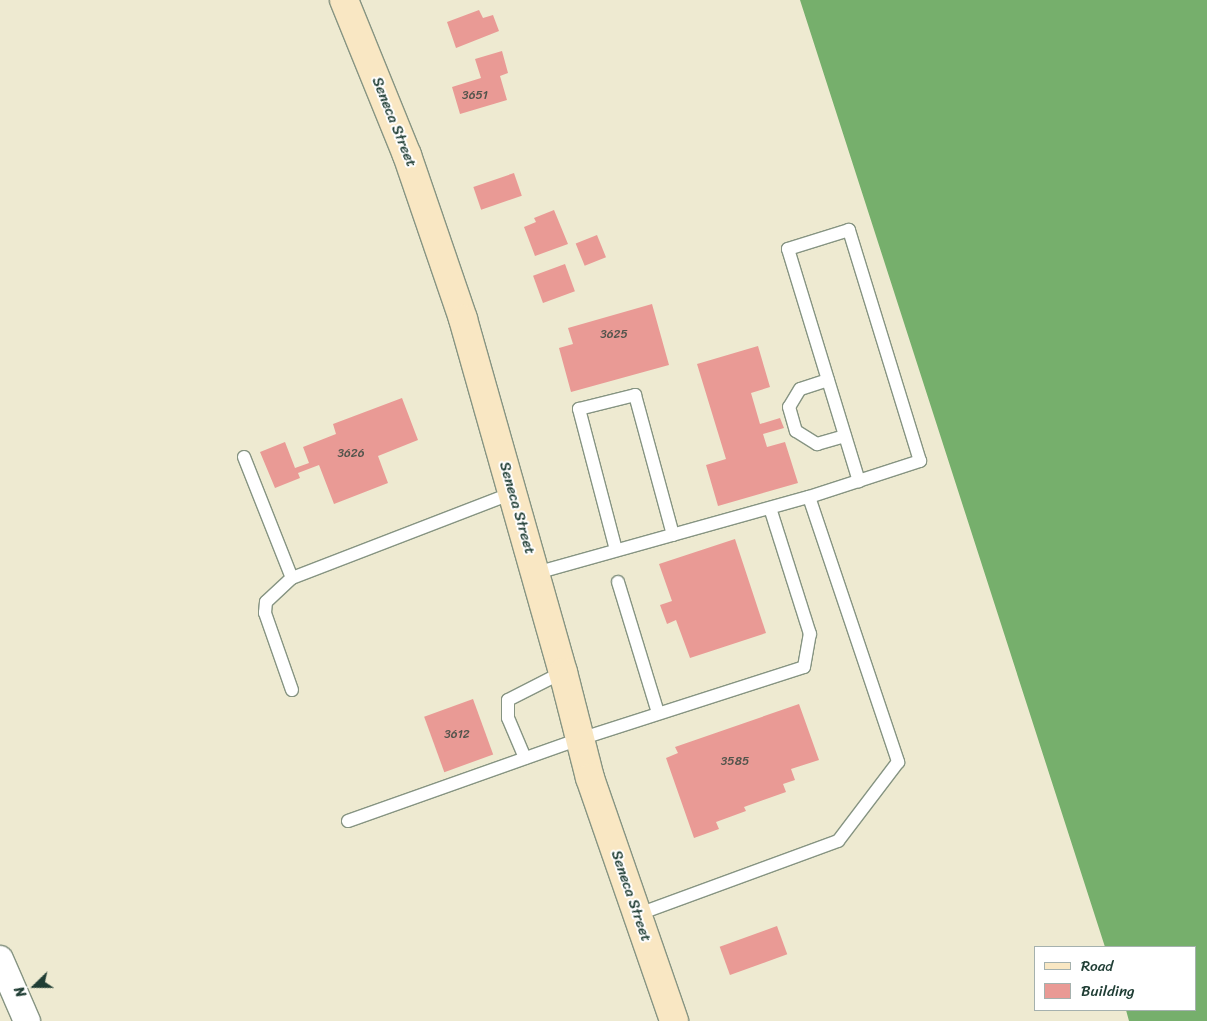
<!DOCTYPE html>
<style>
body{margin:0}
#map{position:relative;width:1207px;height:1021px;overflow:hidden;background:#eeead1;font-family:Sriracha,sans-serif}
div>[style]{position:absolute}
.forest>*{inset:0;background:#76af6c}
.building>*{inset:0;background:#e99a95;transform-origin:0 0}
.roads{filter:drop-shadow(1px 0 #869482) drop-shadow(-1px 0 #869482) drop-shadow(0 1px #869482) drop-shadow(0 -1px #869482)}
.lane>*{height:12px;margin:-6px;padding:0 6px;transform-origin:6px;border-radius:6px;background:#fff}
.street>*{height:26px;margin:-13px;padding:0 13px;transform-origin:13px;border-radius:13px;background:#fff}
.secondary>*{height:28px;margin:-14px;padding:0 14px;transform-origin:14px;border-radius:14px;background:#f9e7c3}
span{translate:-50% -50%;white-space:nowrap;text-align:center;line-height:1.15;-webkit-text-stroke:4px #fff;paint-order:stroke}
.number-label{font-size:12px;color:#52544c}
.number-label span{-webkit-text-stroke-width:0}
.street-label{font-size:15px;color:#1f3d34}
.legend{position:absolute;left:1034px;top:946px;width:162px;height:65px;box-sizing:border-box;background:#fff;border:1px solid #a5b1ae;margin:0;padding:6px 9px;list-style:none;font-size:15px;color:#1f3d34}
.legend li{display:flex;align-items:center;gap:10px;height:25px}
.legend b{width:25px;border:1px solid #a5b1ae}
.north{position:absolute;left:10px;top:961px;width:50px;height:50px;-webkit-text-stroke:4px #fff;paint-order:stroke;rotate:248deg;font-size:14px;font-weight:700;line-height:20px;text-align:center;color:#1f3d34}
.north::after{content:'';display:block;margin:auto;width:18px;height:22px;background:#1f3d34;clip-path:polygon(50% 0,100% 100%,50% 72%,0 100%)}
</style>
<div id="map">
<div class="forest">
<div style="clip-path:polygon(800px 0,1207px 0,1207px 1021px,1129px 1021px,1126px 1010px,1196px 1010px,1196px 947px,1105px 947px)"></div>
</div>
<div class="building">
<div style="clip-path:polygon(479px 10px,483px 18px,493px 15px,499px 31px,456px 48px,447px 22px)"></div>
<div style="clip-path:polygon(502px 51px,508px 73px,500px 76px,507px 100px,460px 114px,452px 87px,481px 78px,475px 59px)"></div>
<div style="left:514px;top:173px;width:24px;height:43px;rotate:71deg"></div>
<div style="clip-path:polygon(554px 210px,568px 244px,535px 256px,524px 227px,536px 222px,534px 218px)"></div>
<div style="left:597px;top:235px;width:24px;height:23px;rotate:68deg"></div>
<div style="left:565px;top:264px;width:29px;height:34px;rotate:70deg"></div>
<div style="clip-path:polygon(652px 304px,669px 365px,571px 392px,559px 348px,573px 344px,568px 328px)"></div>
<div style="clip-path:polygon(758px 346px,770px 387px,751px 393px,760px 424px,780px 418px,784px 428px,763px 434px,767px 447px,785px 442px,798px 483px,718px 506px,706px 465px,726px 459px,697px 364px)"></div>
<div style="clip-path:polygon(402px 398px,418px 440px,378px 456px,388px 483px,334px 504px,319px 465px,298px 473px,300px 478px,275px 488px,260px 452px,285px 442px,295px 468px,309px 463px,303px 447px,336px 434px,333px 424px)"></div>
<div style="clip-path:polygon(735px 539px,766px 633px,690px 658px,676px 620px,667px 624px,660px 605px,672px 601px,659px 564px)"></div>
<div style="left:473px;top:699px;width:59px;height:52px;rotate:70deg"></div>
<div style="clip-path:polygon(799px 704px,819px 760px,791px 769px,795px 780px,783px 784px,786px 792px,744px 807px,746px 811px,716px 822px,719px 829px,694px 838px,666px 758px,678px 753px,675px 747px)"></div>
<div style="left:777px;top:926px;width:30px;height:61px;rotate:70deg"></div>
</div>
<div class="roads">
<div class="lane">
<div style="left:828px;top:380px;width:29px;rotate:162deg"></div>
<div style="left:800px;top:389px;width:21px;rotate:121deg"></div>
<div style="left:789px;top:407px;width:25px;rotate:74deg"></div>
<div style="left:796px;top:431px;width:25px;rotate:32deg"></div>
<div style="left:817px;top:444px;width:29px;rotate:-16deg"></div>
<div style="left:244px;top:457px;width:130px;rotate:68.4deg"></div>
<div style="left:292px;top:578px;width:236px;rotate:-21.1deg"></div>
<div style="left:809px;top:497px;width:117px;rotate:-18deg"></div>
<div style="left:920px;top:461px;width:242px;rotate:-107.1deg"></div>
<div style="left:849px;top:230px;width:64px;rotate:162.7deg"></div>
<div style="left:788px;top:249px;width:243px;rotate:73deg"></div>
<div style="left:616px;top:550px;width:146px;rotate:-104.7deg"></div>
<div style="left:579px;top:409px;width:58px;rotate:-14deg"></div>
<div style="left:635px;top:395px;width:145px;rotate:74.8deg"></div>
<div style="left:536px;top:573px;width:283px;rotate:-15.6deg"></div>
<div style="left:809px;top:497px;width:280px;rotate:71.4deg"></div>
<div style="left:898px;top:762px;width:99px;rotate:127.2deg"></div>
<div style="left:838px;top:841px;width:213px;rotate:159.9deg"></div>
<div style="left:618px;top:582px;width:137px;rotate:73deg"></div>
<div style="left:292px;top:690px;width:82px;rotate:-109.3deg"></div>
<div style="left:265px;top:613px;width:11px;rotate:-85deg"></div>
<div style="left:266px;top:602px;width:35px;rotate:-43deg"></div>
<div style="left:525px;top:758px;width:43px;rotate:-113deg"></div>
<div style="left:508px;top:718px;width:18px;rotate:-90deg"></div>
<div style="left:508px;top:700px;width:62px;rotate:-27deg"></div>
<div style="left:348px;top:821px;width:246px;rotate:-19.5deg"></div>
<div style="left:580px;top:739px;width:235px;rotate:-17.8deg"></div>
<div style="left:804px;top:667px;width:34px;rotate:-80deg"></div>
<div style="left:810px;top:634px;width:132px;rotate:-107.6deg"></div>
</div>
<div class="street">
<div style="left:0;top:959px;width:68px;rotate:66.5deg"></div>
</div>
<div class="secondary">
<div style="left:344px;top:0;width:167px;rotate:67.9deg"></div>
<div style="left:407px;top:155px;width:173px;rotate:71.1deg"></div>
<div style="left:463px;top:319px;width:367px;rotate:74.2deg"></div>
<div style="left:563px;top:672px;width:109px;rotate:75.7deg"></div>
<div style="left:590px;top:778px;width:257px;rotate:70.9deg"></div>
</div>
</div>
<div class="number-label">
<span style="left:475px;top:96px">3651</span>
<span style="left:614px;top:335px">3625</span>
<span style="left:351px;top:454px">3626</span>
<span style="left:457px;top:735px">3612</span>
<span style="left:735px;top:762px">3585</span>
</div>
<div class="street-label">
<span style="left:394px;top:122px;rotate:68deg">Seneca Street</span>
<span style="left:517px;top:508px;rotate:74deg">Seneca Street</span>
<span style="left:631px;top:896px;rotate:71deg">Seneca Street</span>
</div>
<ul class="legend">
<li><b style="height:6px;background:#f9e7c3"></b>Road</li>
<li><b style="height:14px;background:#e99a95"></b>Building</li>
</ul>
<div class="north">N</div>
</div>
